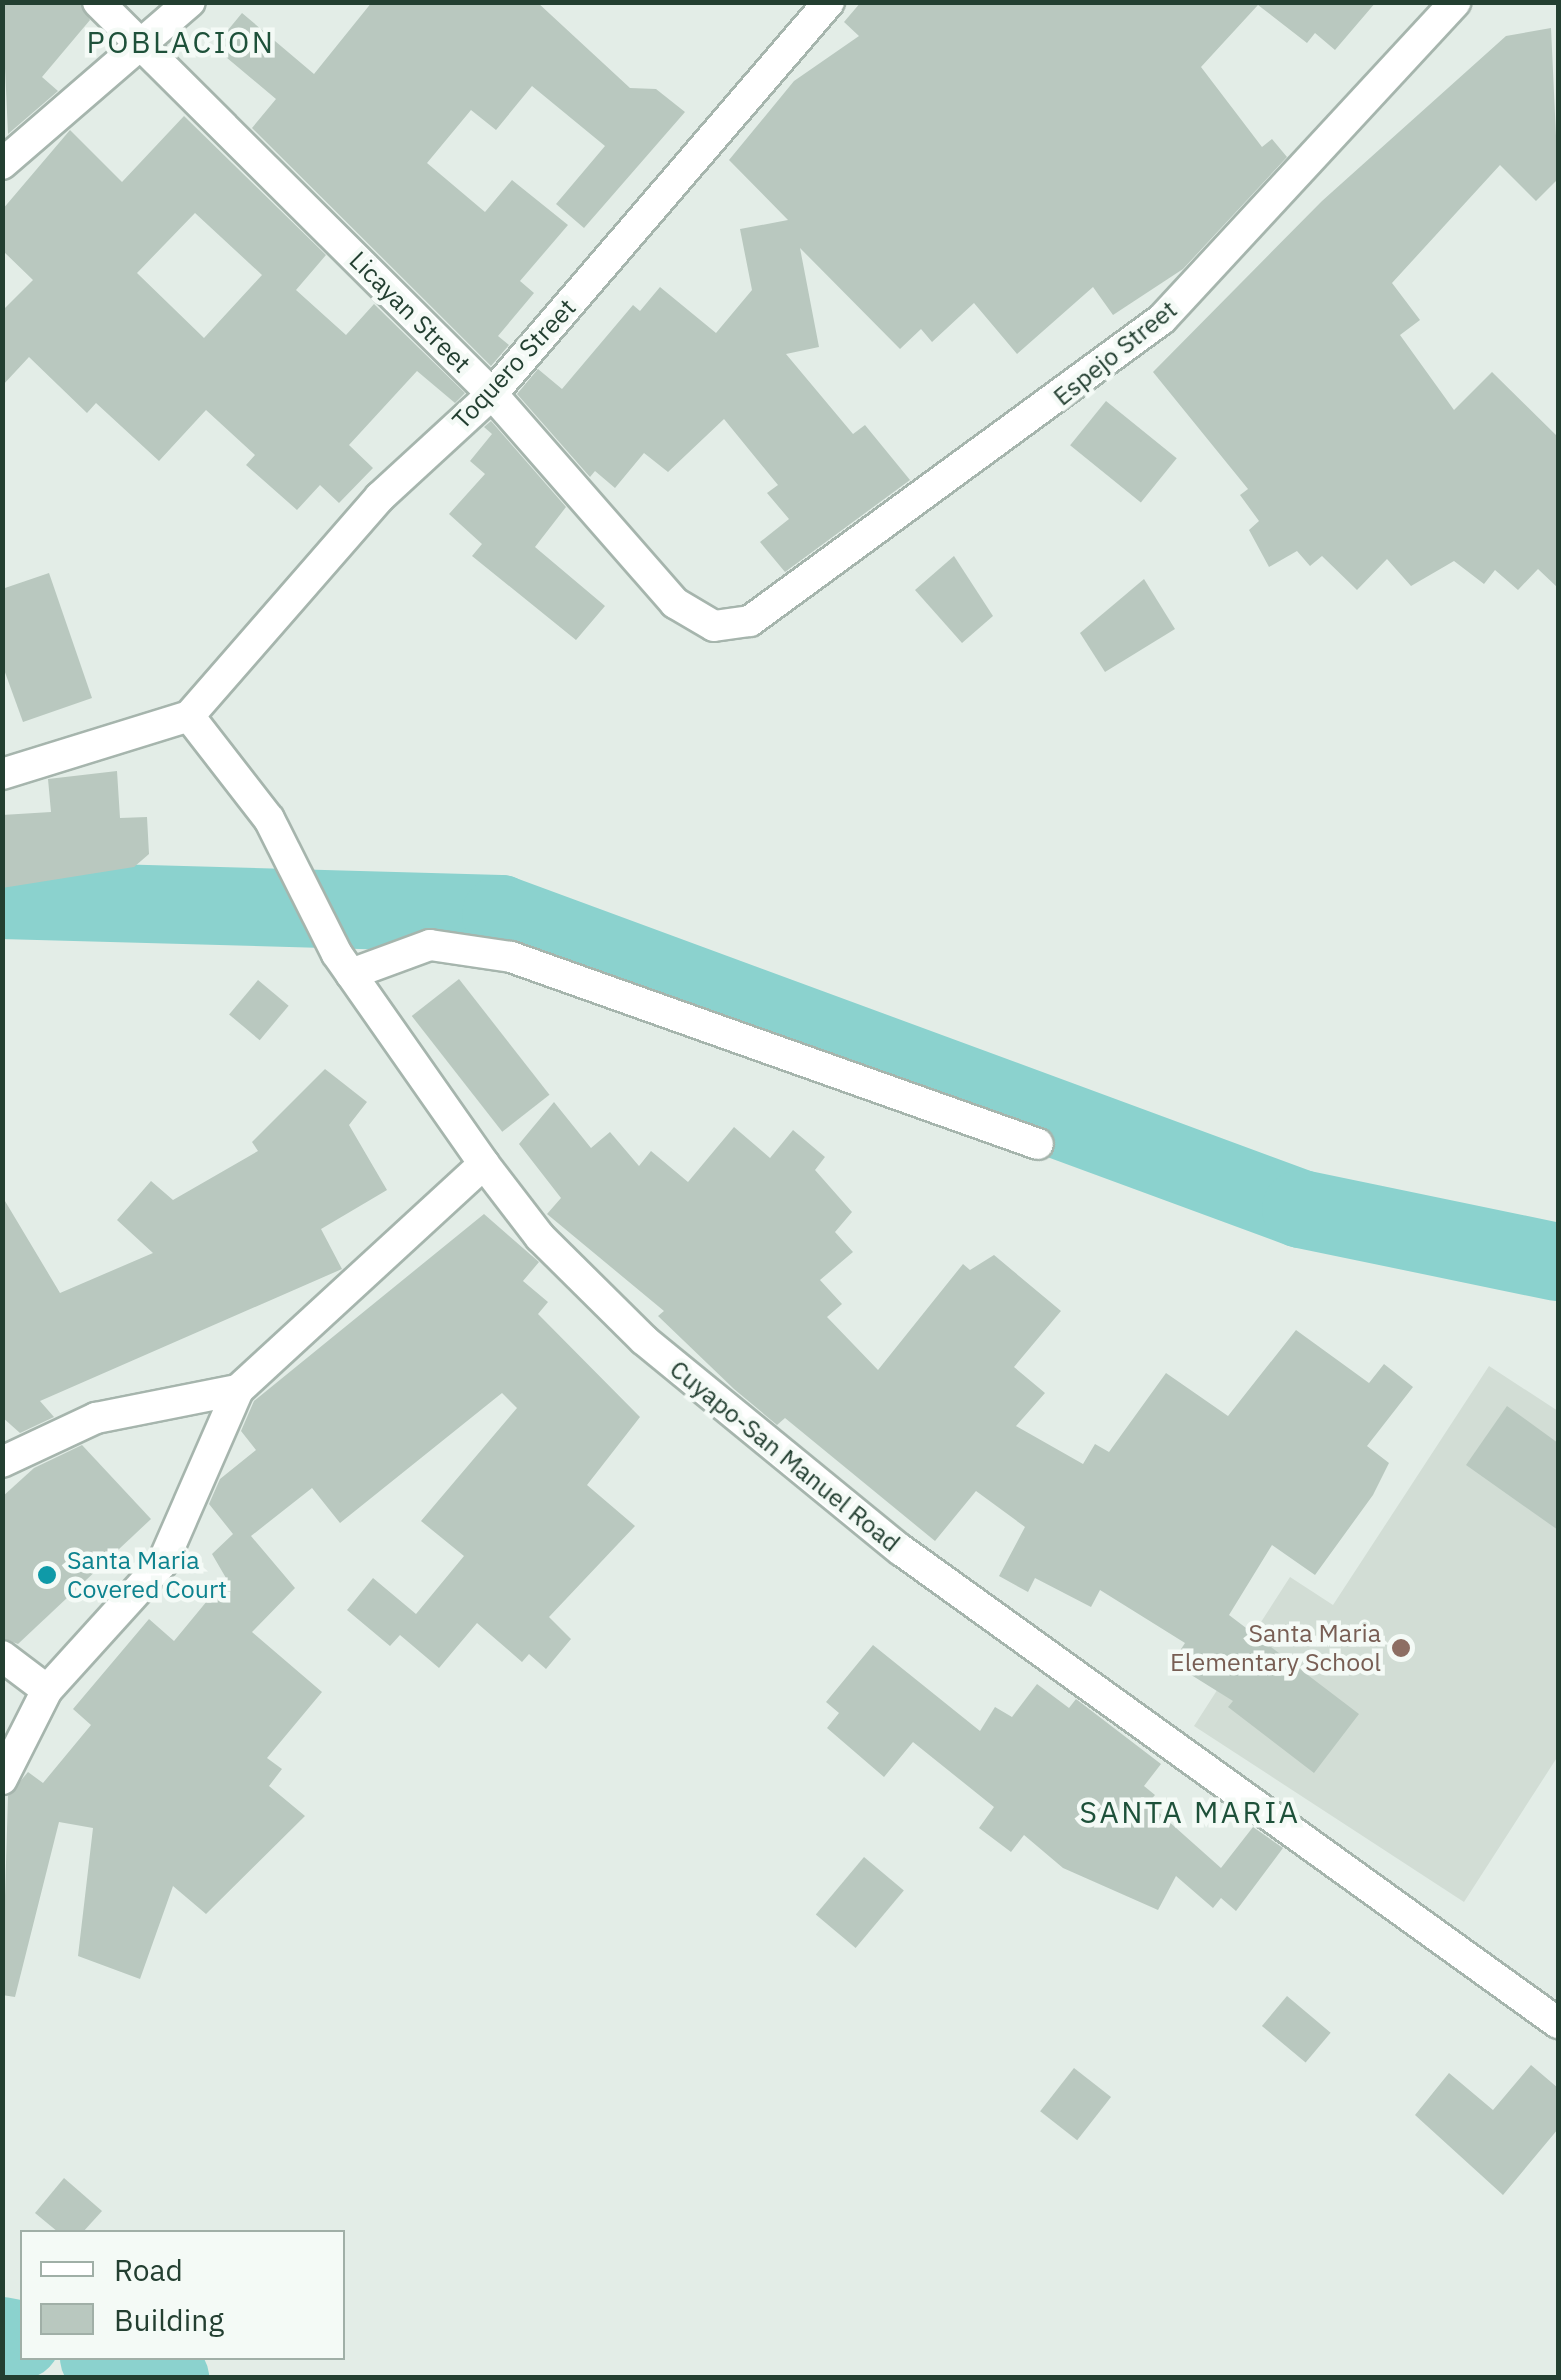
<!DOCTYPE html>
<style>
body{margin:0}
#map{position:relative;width:1561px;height:2380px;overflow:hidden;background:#e3ede7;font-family:"IBM Plex Sans",sans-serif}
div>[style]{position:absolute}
.built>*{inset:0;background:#d2ddd5}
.river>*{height:78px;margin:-39px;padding:0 39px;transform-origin:39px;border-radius:39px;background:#8bd2ce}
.building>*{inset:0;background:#b9c8bf;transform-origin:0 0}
.roads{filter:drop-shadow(2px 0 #a6b5ad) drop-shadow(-2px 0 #a6b5ad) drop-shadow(0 2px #a6b5ad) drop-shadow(0 -2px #a6b5ad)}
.minor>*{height:30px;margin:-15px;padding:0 15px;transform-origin:15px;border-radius:15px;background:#fff}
.dots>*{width:28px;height:28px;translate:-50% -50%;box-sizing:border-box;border:5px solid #f4faf6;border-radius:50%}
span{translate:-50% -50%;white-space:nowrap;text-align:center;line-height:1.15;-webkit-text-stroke:9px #f4faf6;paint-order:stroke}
.street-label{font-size:25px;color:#233f31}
.culture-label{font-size:25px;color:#0d838f}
.left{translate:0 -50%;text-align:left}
.education-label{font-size:25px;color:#785e54}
.right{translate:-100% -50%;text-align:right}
.quarter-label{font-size:30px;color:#1e513a;letter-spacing:2.5px}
.frame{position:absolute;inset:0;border:5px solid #233f31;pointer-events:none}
.legend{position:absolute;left:20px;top:2230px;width:325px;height:130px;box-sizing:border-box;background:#f4faf6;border:2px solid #a0afa7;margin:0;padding:12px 18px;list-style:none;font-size:30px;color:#233f31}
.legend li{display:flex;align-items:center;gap:20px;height:50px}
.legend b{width:50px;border:2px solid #a0afa7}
</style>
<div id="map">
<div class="built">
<div style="clip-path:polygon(1489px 1366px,1558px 1411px,1558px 1756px,1464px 1902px,1194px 1726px,1290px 1577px,1333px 1605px)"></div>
</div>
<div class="river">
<div style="left:2px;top:900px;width:499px;rotate:1.6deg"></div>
<div style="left:501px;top:914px;width:853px;rotate:20.24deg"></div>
<div style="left:1301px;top:1209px;width:262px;rotate:11.7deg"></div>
<div style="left:2px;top:2336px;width:20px;rotate:11deg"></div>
<div style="left:99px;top:2358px;width:74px;rotate:15.7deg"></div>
</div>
<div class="building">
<div style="clip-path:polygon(2px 2px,80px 2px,90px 20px,42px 77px,58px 91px,8px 134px)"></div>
<div style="clip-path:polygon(372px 2px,537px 2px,630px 88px,656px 89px,685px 112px,584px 228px,556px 204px,605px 146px,532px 86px,496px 130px,471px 110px,427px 163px,485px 212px,512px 180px,568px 225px,520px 281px,534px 293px,498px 336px,509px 345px,491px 366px,252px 128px,276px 99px,214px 47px,242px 13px,314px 74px)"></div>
<div style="clip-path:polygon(861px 2px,1376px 2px,1335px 50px,1315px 33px,1307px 43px,1258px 5px,1201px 67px,1262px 147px,1272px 139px,1287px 157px,1183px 269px,1113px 315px,1093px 287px,1017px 354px,974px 303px,932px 342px,921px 329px,900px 349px,800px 248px,819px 347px,786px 354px,853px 434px,865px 425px,910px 480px,785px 572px,760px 542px,789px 519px,767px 493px,778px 485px,724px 419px,668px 472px,644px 453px,615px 488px,595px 471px,590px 477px,517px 394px,538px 369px,562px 389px,633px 305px,640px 311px,660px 287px,716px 333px,752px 290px,740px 229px,788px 220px,729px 160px,794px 81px,859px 36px,844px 22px)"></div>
<div style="clip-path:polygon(1551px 28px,1558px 179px,1536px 201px,1500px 165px,1392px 283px,1420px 320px,1400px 335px,1454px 410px,1492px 372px,1558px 437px,1558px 588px,1538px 569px,1518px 590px,1495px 570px,1484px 584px,1454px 561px,1411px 586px,1387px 559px,1357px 590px,1322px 556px,1310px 566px,1297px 551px,1269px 567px,1249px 530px,1259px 521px,1240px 495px,1248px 489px,1153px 372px,1322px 201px,1506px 36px)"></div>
<div style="clip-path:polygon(evenodd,184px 116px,326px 255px,296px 290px,346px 335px,374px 304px,465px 393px,455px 403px,417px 371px,349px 445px,373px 468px,339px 503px,320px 485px,297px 510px,246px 465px,255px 455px,206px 410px,159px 461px,96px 403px,87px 413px,29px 357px,2px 386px,2px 311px,33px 280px,2px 250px,2px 210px,70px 130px,122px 182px,184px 116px,195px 213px,262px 275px,204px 338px,137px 273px,195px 213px)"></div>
<div style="left:1106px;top:401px;width:91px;height:57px;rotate:39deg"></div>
<div style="clip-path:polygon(491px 421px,566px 507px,535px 547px,605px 606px,576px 640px,472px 556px,482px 544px,449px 514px,485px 474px,470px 461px,492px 434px,484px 427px)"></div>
<div style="clip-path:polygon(954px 556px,993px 616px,962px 643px,915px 590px)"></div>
<div style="clip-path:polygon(49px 573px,92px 698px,23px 722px,2px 664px,2px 589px)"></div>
<div style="clip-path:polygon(1144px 579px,1175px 629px,1105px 672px,1080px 633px)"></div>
<div style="clip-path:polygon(117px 771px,120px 818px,147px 817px,149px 854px,134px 867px,2px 888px,2px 815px,51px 812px,48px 779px)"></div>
<div style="left:459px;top:979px;width:147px;height:60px;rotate:52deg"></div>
<div style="left:258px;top:980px;width:40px;height:45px;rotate:40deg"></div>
<div style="clip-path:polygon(325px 1069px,367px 1102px,349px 1125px,387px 1190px,321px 1229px,342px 1269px,40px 1401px,54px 1417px,20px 1433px,2px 1417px,2px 1196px,60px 1293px,153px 1253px,117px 1220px,151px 1181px,173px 1200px,258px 1151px,252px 1142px)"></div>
<div style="clip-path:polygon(554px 1102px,591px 1148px,610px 1132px,639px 1166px,651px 1151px,688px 1182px,734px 1127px,770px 1158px,793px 1130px,825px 1157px,815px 1170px,852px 1212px,835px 1232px,853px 1252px,820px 1280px,842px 1304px,827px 1317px,878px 1370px,963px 1264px,970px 1270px,994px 1255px,1061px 1311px,1014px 1367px,1045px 1393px,1016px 1426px,1083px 1464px,1095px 1444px,1109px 1452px,1166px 1373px,1228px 1416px,1296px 1330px,1369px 1383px,1384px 1364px,1413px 1387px,1367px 1446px,1389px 1463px,1373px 1495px,1315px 1575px,1272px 1545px,1229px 1615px,1359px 1714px,1314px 1773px,1228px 1707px,1233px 1701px,1172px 1663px,1185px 1643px,1100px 1590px,1091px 1607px,1035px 1578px,1028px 1592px,999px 1576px,1025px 1527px,976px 1491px,935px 1541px,785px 1418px,777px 1425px,734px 1389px,658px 1316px,664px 1311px,547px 1214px,561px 1198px,519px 1144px)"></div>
<div style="clip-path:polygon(484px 1214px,539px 1262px,523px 1281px,548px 1302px,538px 1314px,640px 1417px,587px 1485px,635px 1526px,549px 1617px,571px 1639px,546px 1669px,529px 1654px,522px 1662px,477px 1623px,439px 1668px,400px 1635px,390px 1646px,347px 1610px,373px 1578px,416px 1614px,464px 1556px,421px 1521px,517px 1408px,502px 1393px,340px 1523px,312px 1488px,251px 1536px,295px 1588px,252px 1632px,322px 1692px,267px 1758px,282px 1769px,269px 1786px,305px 1816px,206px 1914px,173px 1886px,140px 1979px,78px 1956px,93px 1828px,59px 1822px,15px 1997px,2px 1995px,8px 1796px,28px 1772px,43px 1783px,91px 1725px,73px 1709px,149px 1619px,174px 1641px,226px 1578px,212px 1554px,233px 1534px,209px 1504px,220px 1479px,256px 1450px,241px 1431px,254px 1401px)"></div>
<div style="clip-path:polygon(1507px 1406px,1558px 1443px,1558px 1530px,1466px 1465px)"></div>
<div style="clip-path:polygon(82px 1445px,151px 1519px,18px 1644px,2px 1638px,2px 1497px,34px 1468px)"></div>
<div style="clip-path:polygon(873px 1645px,980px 1731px,995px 1707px,1012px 1717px,1037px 1684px,1069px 1708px,1076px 1699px,1161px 1764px,1144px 1786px,1155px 1795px,1148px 1803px,1221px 1868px,1253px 1827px,1283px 1848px,1236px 1911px,1221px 1898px,1213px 1908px,1176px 1876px,1158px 1910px,1063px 1868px,1024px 1835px,1011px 1852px,979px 1828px,994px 1807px,913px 1742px,884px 1777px,827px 1728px,839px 1713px,826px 1702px)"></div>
<div style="left:864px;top:1857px;width:52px;height:75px;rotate:40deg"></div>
<div style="left:1287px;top:1996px;width:57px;height:39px;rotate:40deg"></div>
<div style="clip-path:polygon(1531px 2065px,1558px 2088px,1558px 2129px,1503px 2195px,1415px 2115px,1449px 2073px,1493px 2110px)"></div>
<div style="left:1074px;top:2068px;width:47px;height:55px;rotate:38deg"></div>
<div style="clip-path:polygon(64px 2178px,102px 2211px,83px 2232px,58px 2232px,35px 2213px)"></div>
</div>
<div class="roads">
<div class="minor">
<div style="left:98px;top:2px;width:556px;rotate:44.85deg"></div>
<div style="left:492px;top:394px;width:278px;rotate:48.8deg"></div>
<div style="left:675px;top:603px;width:45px;rotate:30.5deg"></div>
<div style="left:714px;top:626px;width:36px;rotate:-8deg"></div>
<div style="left:750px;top:621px;width:511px;rotate:-36.24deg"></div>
<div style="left:1162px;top:319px;width:432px;rotate:-47.2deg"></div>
<div style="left:2px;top:164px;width:248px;rotate:-40.8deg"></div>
<div style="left:189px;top:716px;width:130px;rotate:52.2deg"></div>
<div style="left:269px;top:819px;width:151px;rotate:63.3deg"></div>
<div style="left:337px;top:954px;width:256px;rotate:55deg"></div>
<div style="left:484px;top:1164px;width:92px;rotate:52.5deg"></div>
<div style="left:540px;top:1237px;width:146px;rotate:44.7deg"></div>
<div style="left:644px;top:1340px;width:332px;rotate:39.3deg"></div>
<div style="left:901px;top:1550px;width:810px;rotate:35.75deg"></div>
<div style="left:189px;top:716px;width:291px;rotate:-48.9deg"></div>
<div style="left:380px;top:497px;width:152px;rotate:-42.6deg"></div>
<div style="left:492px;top:394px;width:517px;rotate:-49.31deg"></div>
<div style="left:2px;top:774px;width:196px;rotate:-17.2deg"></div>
<div style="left:351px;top:974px;width:84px;rotate:-20.2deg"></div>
<div style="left:430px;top:945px;width:82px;rotate:8.4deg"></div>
<div style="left:511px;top:957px;width:559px;rotate:19.54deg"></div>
<div style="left:2px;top:1462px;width:104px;rotate:-25.1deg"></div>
<div style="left:96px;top:1418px;width:145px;rotate:-11.2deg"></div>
<div style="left:238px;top:1390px;width:334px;rotate:-42.6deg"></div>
<div style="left:2px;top:1656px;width:56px;rotate:37.1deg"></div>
<div style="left:47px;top:1690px;width:100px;rotate:116.8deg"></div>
<div style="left:47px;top:1690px;width:173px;rotate:-47.8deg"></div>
<div style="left:163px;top:1562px;width:188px;rotate:-66.4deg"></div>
</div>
</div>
<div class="dots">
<div style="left:47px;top:1575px;background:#0f9aa8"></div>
<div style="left:1401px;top:1648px;background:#8d6e63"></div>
</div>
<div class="street-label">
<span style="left:410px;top:312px;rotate:45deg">Licayan Street</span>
<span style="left:1115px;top:353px;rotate:-39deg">Espejo Street</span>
<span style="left:514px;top:364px;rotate:-47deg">Toquero Street</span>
<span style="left:785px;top:1456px;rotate:39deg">Cuyapo-San Manuel Road</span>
</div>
<div class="culture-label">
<span class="left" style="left:67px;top:1575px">Santa Maria<br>Covered Court</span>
</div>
<div class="education-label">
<span class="right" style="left:1381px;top:1648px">Santa Maria<br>Elementary School</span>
</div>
<div class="quarter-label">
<span style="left:181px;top:42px">POBLACION</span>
<span style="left:1190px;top:1812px">SANTA MARIA</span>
</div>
<div class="frame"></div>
<ul class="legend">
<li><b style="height:12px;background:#fff"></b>Road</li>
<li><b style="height:28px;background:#b9c8bf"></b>Building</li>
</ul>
</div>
